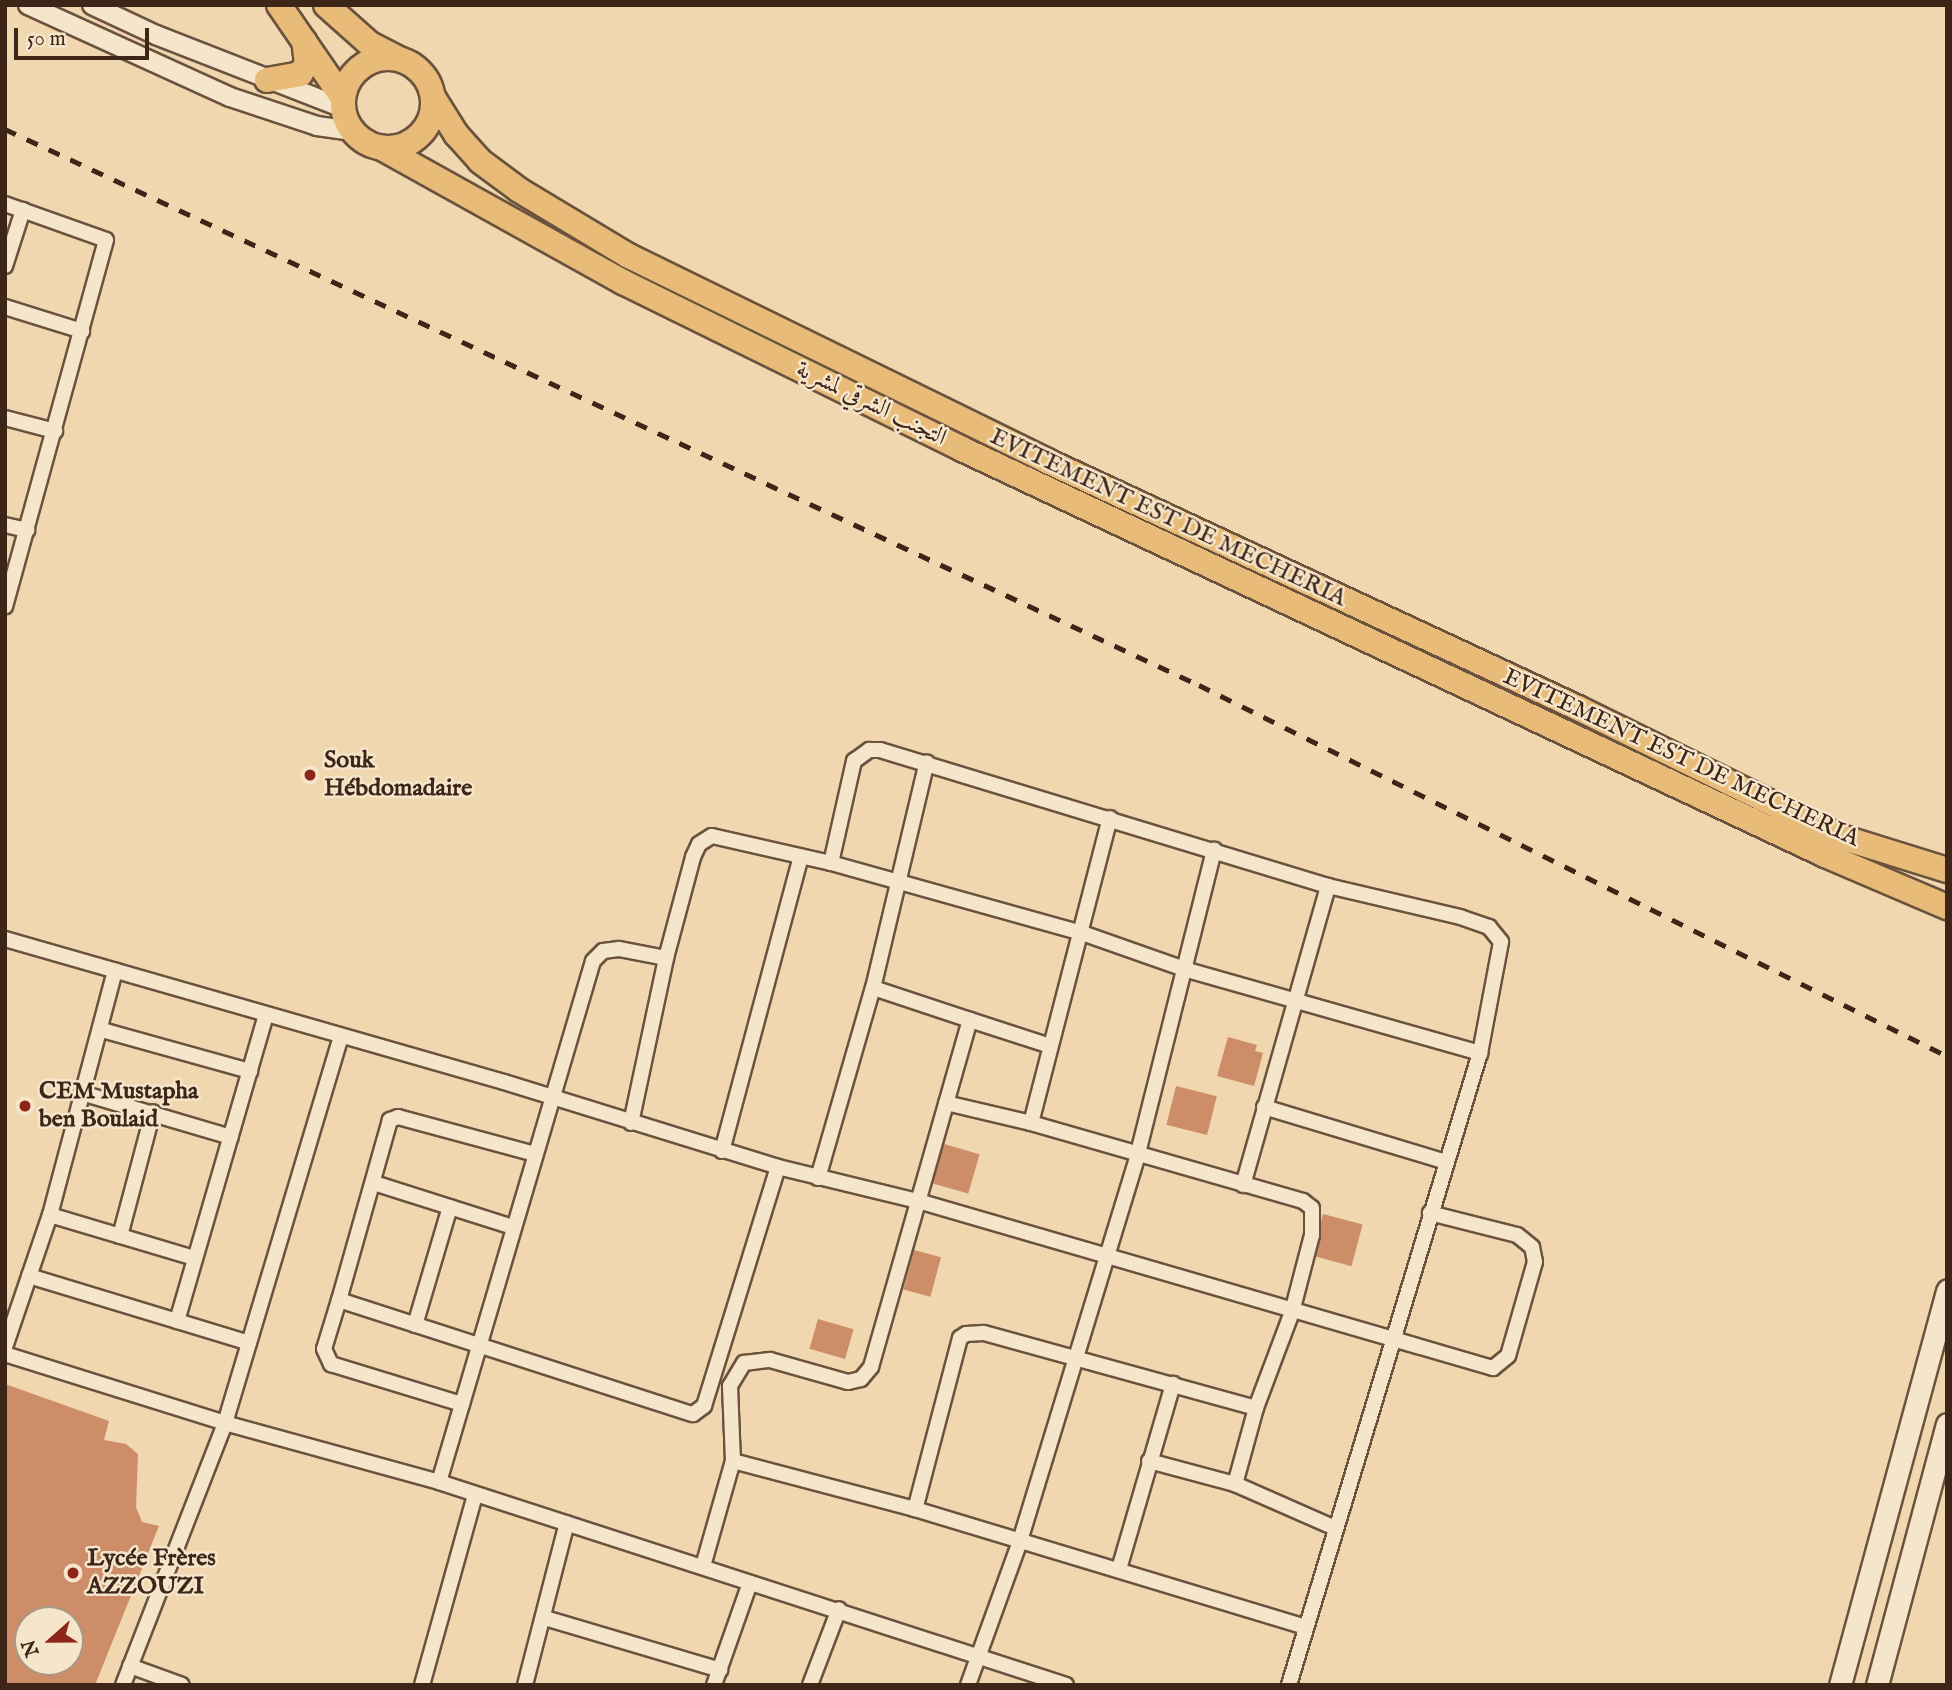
<!DOCTYPE html>
<meta charset="utf-8">
<style>
body{margin:0}
#map{position:relative;width:1952px;height:1690px;overflow:hidden;background:#f0d7af;font-family:"IM FELL English",Amiri,serif}
div>[style]{position:absolute}
.building>*{inset:0;background:#ce8d69;transform-origin:0 0}
.roads{filter:drop-shadow(2px 0 #6a523e) drop-shadow(-2px 0 #6a523e) drop-shadow(0 2px #6a523e) drop-shadow(0 -2px #6a523e)}
.minor>*{height:14px;margin:-7px;padding:0 7px;transform-origin:7px;border-radius:7px;background:#f5e5cb}
.tertiary>*{height:18px;margin:-9px;padding:0 9px;transform-origin:9px;border-radius:9px;background:#f5e5cb}
.secondary>*{height:21px;margin:-10.5px;padding:0 10.5px;transform-origin:10.5px;border-radius:10.5px;background:#f5e5cb}
.trunk>*{height:24px;margin:-12px;padding:0 12px;transform-origin:12px;border-radius:12px;background:#e8bc78}
.trunk>.ring{margin:-12px;padding:0;box-sizing:content-box;background:none;border:24px solid #e8bc78;border-radius:50%}
.rail>*{height:5px;margin-top:-2.5px;transform-origin:0;background:repeating-linear-gradient(90deg,#3d2518 0 12px,transparent 0 24px)}
.dots>*{width:19px;height:19px;translate:-50% -50%;box-sizing:border-box;border:4px solid #f5e5cb;border-radius:50%}
span{translate:-50% -50%;white-space:nowrap;text-align:center;line-height:1.15;-webkit-text-stroke:5px #f5e5cb;paint-order:stroke}
.street-label{font-size:24px;color:#3d2518}
.poi-label{font-size:24px;color:#3d2518;font-weight:700}
.left{translate:0 -50%;text-align:left}
.frame{position:absolute;inset:0;border:7px solid #3d2518;pointer-events:none}
.north{position:absolute;left:14px;top:1606px;width:70px;height:70px;box-sizing:border-box;background:#f5e5cb;border:2px solid #ab9883;border-radius:50%;rotate:249deg;font-size:19px;font-weight:700;line-height:28px;text-align:center;color:#3d2518}
.north::after{content:'';display:block;margin:auto;width:24px;height:32px;background:#8f2418;clip-path:polygon(50% 0,100% 100%,50% 72%,0 100%)}
.scale{position:absolute;left:14px;top:28px;width:135px;height:32px;box-sizing:border-box;border:4px solid #3d2518;border-top:0;padding-left:9px;font-size:21px;line-height:24px;white-space:nowrap;color:#3d2518;-webkit-text-stroke:5px #f5e5cb;paint-order:stroke}
</style>
<div id="map">
<div class="building">
<div style="clip-path:polygon(1228px 1037px,1257px 1045px,1255px 1051px,1263px 1053px,1254px 1086px,1217px 1076px)"></div>
<div style="left:1176px;top:1086px;width:42px;height:40px;rotate:14deg"></div>
<div style="left:944px;top:1144px;width:37px;height:41px;rotate:16deg"></div>
<div style="left:1323px;top:1214px;width:41px;height:43px;rotate:15deg"></div>
<div style="left:914px;top:1250px;width:28px;height:41px;rotate:15deg"></div>
<div style="left:818px;top:1319px;width:37px;height:31px;rotate:16deg"></div>
<div style="clip-path:polygon(evenodd,5px 1384px,109px 1421px,104px 1440px,126px 1444px,138px 1454px,136px 1507px,142px 1522px,159px 1526px,95px 1685px,5px 1685px,5px 1384px,28px 1620px,70px 1620px,70px 1662px,28px 1662px,28px 1620px)"></div>
</div>
<div class="roads">
<div class="minor">
<div style="left:5px;top:204px;width:107px;rotate:19.6deg"></div>
<div style="left:106px;top:240px;width:380px;rotate:105.4deg"></div>
<div style="left:5px;top:266px;width:59px;rotate:-72.2deg"></div>
<div style="left:5px;top:307px;width:81px;rotate:17.3deg"></div>
<div style="left:5px;top:418px;width:52px;rotate:14.6deg"></div>
<div style="left:5px;top:525px;width:23px;rotate:13deg"></div>
<div style="left:831px;top:863px;width:105px;rotate:-77.3deg"></div>
<div style="left:854px;top:761px;width:19px;rotate:-36deg"></div>
<div style="left:869px;top:750px;width:11px"></div>
<div style="left:880px;top:750px;width:468px;rotate:16.9deg"></div>
<div style="left:1328px;top:886px;width:136px;rotate:13.2deg"></div>
<div style="left:1460px;top:917px;width:31px;rotate:19deg"></div>
<div style="left:1489px;top:927px;width:19px;rotate:51deg"></div>
<div style="left:1501px;top:942px;width:113px;rotate:100.7deg"></div>
<div style="left:1480px;top:1053px;width:660px;rotate:106.82deg"></div>
<div style="left:5px;top:939px;width:519px;rotate:15.99deg"></div>
<div style="left:504px;top:1082px;width:287px;rotate:17.2deg"></div>
<div style="left:778px;top:1167px;width:144px;rotate:13.7deg"></div>
<div style="left:918px;top:1201px;width:599px;rotate:16.2deg"></div>
<div style="left:1493px;top:1368px;width:19px;rotate:-39deg"></div>
<div style="left:1508px;top:1356px;width:98px;rotate:-74deg"></div>
<div style="left:1535px;top:1262px;width:15px;rotate:-101deg"></div>
<div style="left:1532px;top:1247px;width:19px;rotate:-141deg"></div>
<div style="left:1517px;top:1235px;width:90px;rotate:-165.8deg"></div>
<div style="left:970px;top:1020px;width:84px;rotate:18deg"></div>
<div style="left:102px;top:1030px;width:154px;rotate:15.5deg"></div>
<div style="left:85px;top:1094px;width:152px;rotate:16.4deg"></div>
<div style="left:946px;top:1103px;width:87px;rotate:13.2deg"></div>
<div style="left:1031px;top:1123px;width:283px;rotate:16deg"></div>
<div style="left:1303px;top:1201px;width:11px;rotate:38deg"></div>
<div style="left:1312px;top:1208px;width:27px;rotate:90deg"></div>
<div style="left:1312px;top:1235px;width:80px;rotate:104.6deg"></div>
<div style="left:1292px;top:1312px;width:103px;rotate:110.6deg"></div>
<div style="left:1256px;top:1408px;width:79px;rotate:105.4deg"></div>
<div style="left:1264px;top:1107px;width:190px;rotate:16.8deg"></div>
<div style="left:631px;top:1123px;width:169px;rotate:-78deg"></div>
<div style="left:666px;top:958px;width:105px;rotate:-75deg"></div>
<div style="left:693px;top:857px;width:14px;rotate:-65deg"></div>
<div style="left:699px;top:844px;width:15px;rotate:-32deg"></div>
<div style="left:712px;top:836px;width:122px;rotate:12.8deg"></div>
<div style="left:831px;top:863px;width:261px;rotate:15.6deg"></div>
<div style="left:1082px;top:933px;width:111px;rotate:19.4deg"></div>
<div style="left:1187px;top:970px;width:305px;rotate:15.8deg"></div>
<div style="left:1031px;top:1123px;width:315px;rotate:-75.5deg"></div>
<div style="left:722px;top:1151px;width:304px;rotate:-75deg"></div>
<div style="left:535px;top:1154px;width:142px;rotate:-164.9deg"></div>
<div style="left:398px;top:1117px;width:9px;rotate:159deg"></div>
<div style="left:390px;top:1120px;width:187px;rotate:105.8deg"></div>
<div style="left:339px;top:1300px;width:372px;rotate:17.9deg"></div>
<div style="left:693px;top:1414px;width:14px;rotate:-36deg"></div>
<div style="left:704px;top:1406px;width:250px;rotate:-72.8deg"></div>
<div style="left:818px;top:1178px;width:198px;rotate:-73.9deg"></div>
<div style="left:873px;top:988px;width:232px;rotate:-76.6deg"></div>
<div style="left:374px;top:1183px;width:146px;rotate:17.6deg"></div>
<div style="left:1243px;top:1185px;width:311px;rotate:-74.1deg"></div>
<div style="left:50px;top:1215px;width:150px;rotate:16.6deg"></div>
<div style="left:120px;top:1236px;width:128px;rotate:-75.1deg"></div>
<div style="left:29px;top:1276px;width:230px;rotate:16.9deg"></div>
<div style="left:339px;top:1300px;width:51px;rotate:107deg"></div>
<div style="left:324px;top:1349px;width:17px;rotate:65deg"></div>
<div style="left:331px;top:1364px;width:137px;rotate:17deg"></div>
<div style="left:177px;top:1321px;width:319px;rotate:-73.8deg"></div>
<div style="left:415px;top:1325px;width:123px;rotate:-73.5deg"></div>
<div style="left:5px;top:1347px;width:139px;rotate:-71.2deg"></div>
<div style="left:50px;top:1215px;width:253px;rotate:-75.1deg"></div>
<div style="left:5px;top:1354px;width:231px;rotate:17.4deg"></div>
<div style="left:225px;top:1423px;width:222px;rotate:15.4deg"></div>
<div style="left:439px;top:1482px;width:659px;rotate:17.94deg"></div>
<div style="left:1256px;top:1408px;width:283px;rotate:-164.6deg"></div>
<div style="left:983px;top:1333px;width:17px;rotate:177deg"></div>
<div style="left:966px;top:1334px;width:7px;rotate:146deg"></div>
<div style="left:960px;top:1338px;width:177px;rotate:104.7deg"></div>
<div style="left:915px;top:1509px;width:408px;rotate:16.8deg"></div>
<div style="left:733px;top:1461px;width:75px;rotate:-92.3deg"></div>
<div style="left:730px;top:1386px;width:27px;rotate:-59deg"></div>
<div style="left:744px;top:1363px;width:26px;rotate:-7deg"></div>
<div style="left:770px;top:1360px;width:81px;rotate:15.8deg"></div>
<div style="left:848px;top:1382px;width:13px;rotate:-13deg"></div>
<div style="left:861px;top:1379px;width:16px;rotate:-50deg"></div>
<div style="left:871px;top:1367px;width:361px;rotate:-74.1deg"></div>
<div style="left:970px;top:1020px;width:102px;rotate:-161.7deg"></div>
<div style="left:1149px;top:1461px;width:89px;rotate:15deg"></div>
<div style="left:1235px;top:1484px;width:109px;rotate:23.7deg"></div>
<div style="left:439px;top:1482px;width:543px;rotate:-73.53deg"></div>
<div style="left:593px;top:961px;width:14px;rotate:-45deg"></div>
<div style="left:603px;top:951px;width:16px;rotate:-7deg"></div>
<div style="left:619px;top:949px;width:48px;rotate:10.8deg"></div>
<div style="left:703px;top:1566px;width:109px;rotate:-74.1deg"></div>
<div style="left:733px;top:1461px;width:188px;rotate:14.8deg"></div>
<div style="left:1119px;top:1569px;width:193px;rotate:-73.7deg"></div>
<div style="left:545px;top:1618px;width:183px;rotate:16.5deg"></div>
<div style="left:130px;top:1666px;width:55px;rotate:20.1deg"></div>
<div style="left:123px;top:1685px;width:281px;rotate:-68.7deg"></div>
<div style="left:225px;top:1423px;width:403px;rotate:-73.3deg"></div>
<div style="left:422px;top:1685px;width:197px;rotate:-74.4deg"></div>
<div style="left:525px;top:1685px;width:167px;rotate:-75.5deg"></div>
<div style="left:714px;top:1685px;width:108px;rotate:-70.6deg"></div>
<div style="left:810px;top:1685px;width:81px;rotate:-69.1deg"></div>
<div style="left:968px;top:1685px;width:150px;rotate:-70.1deg"></div>
<div style="left:1019px;top:1544px;width:405px;rotate:-73deg"></div>
<div style="left:1137px;top:1157px;width:317px;rotate:-75.9deg"></div>
</div>
<div class="tertiary">
<div style="left:28px;top:5px;width:222px;rotate:24.5deg"></div>
<div style="left:230px;top:97px;width:92px;rotate:18.4deg"></div>
<div style="left:317px;top:126px;width:36px;rotate:8deg"></div>
<div style="left:92px;top:5px;width:71px;rotate:25.1deg"></div>
<div style="left:156px;top:35px;width:201px;rotate:21.3deg"></div>
</div>
<div class="secondary">
<div style="left:1840px;top:1685px;width:409px;rotate:-74.8deg"></div>
<div style="left:1877px;top:1685px;width:270px;rotate:-75deg"></div>
</div>
<div class="trunk">
<div style="left:279px;top:5px;width:113px;rotate:55.5deg"></div>
<div style="left:326px;top:5px;width:59px;rotate:41.6deg"></div>
<div style="left:370px;top:44px;width:31px;rotate:27deg"></div>
<div class="ring" style="left:343px;top:58px;width:66px;height:66px"></div>
<div style="left:267px;top:80px;width:34px;rotate:-10deg"></div>
<div style="left:300px;top:74px;width:12px;rotate:-55deg"></div>
<div style="left:307px;top:64px;width:23px;rotate:-97deg"></div>
<div style="left:433px;top:97px;width:44px;rotate:58.1deg"></div>
<div style="left:456px;top:134px;width:36px;rotate:48deg"></div>
<div style="left:480px;top:161px;width:49px;rotate:36.6deg"></div>
<div style="left:519px;top:190px;width:128px;rotate:31deg"></div>
<div style="left:629px;top:256px;width:466px;rotate:26.1deg"></div>
<div style="left:1047px;top:461px;width:586px;rotate:24.95deg"></div>
<div style="left:1578px;top:708px;width:290px;rotate:26.2deg"></div>
<div style="left:1838px;top:836px;width:114px;rotate:17.3deg"></div>
<div style="left:382px;top:148px;width:276px;rotate:29.1deg"></div>
<div style="left:623px;top:282px;width:378px;rotate:26.2deg"></div>
<div style="left:962px;top:449px;width:954px;rotate:25.19deg"></div>
<div style="left:1825px;top:855px;width:133px;rotate:23.1deg"></div>
</div>
</div>
<div class="rail">
<div style="left:5px;top:129px;width:1317px;rotate:24.97deg"></div>
<div style="left:1199px;top:685px;width:835px;rotate:26.38deg"></div>
</div>
<div class="dots">
<div style="left:310px;top:775px;background:#8f2418"></div>
<div style="left:25px;top:1106px;background:#8f2418"></div>
<div style="left:73px;top:1573px;background:#8f2418"></div>
</div>
<div class="street-label">
<span style="left:871px;top:404px;rotate:26deg">التجنب الشرقي لمشرية</span>
<span style="left:1168px;top:518px;rotate:25deg">EVITEMENT EST DE MECHERIA</span>
<span style="left:1681px;top:758px;rotate:25deg">EVITEMENT EST DE MECHERIA</span>
</div>
<div class="poi-label">
<span class="left" style="left:324px;top:775px">Souk<br>Hébdomadaire</span>
<span class="left" style="left:39px;top:1106px">CEM Mustapha<br>ben Boulaid</span>
<span class="left" style="left:87px;top:1573px">Lycée Frères<br>AZZOUZI</span>
</div>
<div class="frame"></div>
<div class="north">N</div>
<div class="scale">50 m</div>
</div>
